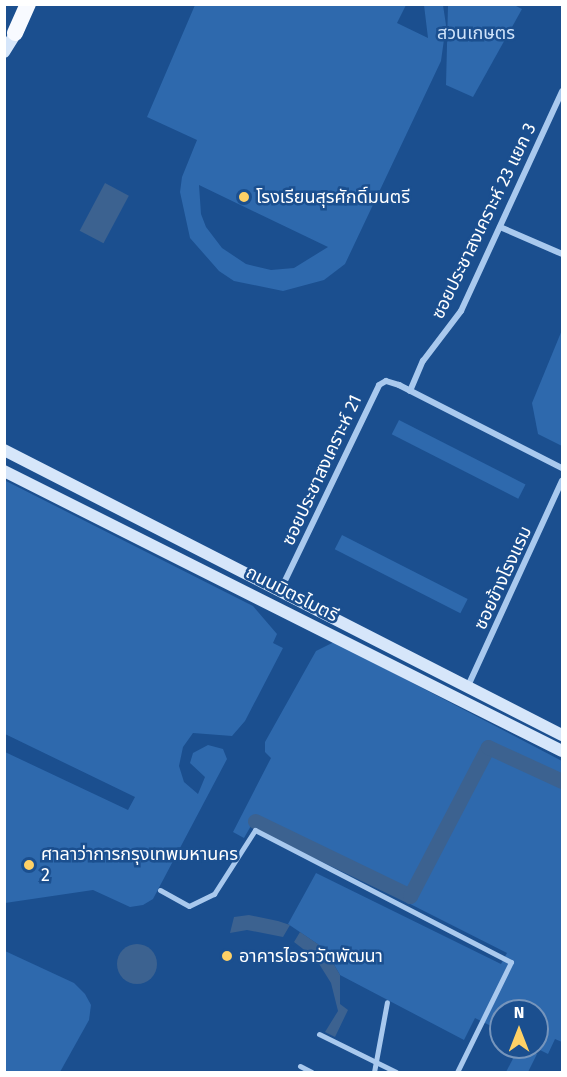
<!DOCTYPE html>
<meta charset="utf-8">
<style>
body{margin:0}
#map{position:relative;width:567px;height:1077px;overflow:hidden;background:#1b4f8f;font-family:"Fira Sans","Noto Sans Thai",sans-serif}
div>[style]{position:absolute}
.green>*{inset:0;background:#2e69ad;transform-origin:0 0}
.water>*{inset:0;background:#3c6290;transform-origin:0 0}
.round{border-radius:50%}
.canal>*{height:15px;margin:-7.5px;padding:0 7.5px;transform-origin:7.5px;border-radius:7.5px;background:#3c6290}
.pedestrian>*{height:5px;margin:-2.5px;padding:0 2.5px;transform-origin:2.5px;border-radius:2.5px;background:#a9c9ee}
.minor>*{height:6px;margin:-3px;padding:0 3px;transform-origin:3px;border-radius:3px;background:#a9c9ee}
.secondary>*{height:12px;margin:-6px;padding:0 6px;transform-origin:6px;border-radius:6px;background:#d6e6fa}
.trunk>*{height:16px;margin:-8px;padding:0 8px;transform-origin:8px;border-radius:8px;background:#f8faff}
.dots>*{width:16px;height:16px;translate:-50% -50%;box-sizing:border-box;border:3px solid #1b4f8f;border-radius:50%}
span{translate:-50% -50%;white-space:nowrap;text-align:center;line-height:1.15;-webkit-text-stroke:5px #1b4f8f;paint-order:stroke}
.park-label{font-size:18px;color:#cfe3fa}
.poi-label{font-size:18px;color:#fff}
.left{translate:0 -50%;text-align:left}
.street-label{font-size:18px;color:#fff}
.frame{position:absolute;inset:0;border:6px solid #fff;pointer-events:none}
.north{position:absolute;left:489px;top:999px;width:60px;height:60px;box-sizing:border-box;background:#1b4f8f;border:2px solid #7695bc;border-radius:50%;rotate:0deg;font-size:16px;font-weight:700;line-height:24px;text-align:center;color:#fff}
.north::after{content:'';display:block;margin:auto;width:21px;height:27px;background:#ffd166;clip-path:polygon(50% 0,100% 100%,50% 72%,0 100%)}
</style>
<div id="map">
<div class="green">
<div style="clip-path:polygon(evenodd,195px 5px,406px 5px,397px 23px,428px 38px,424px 5px,443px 5px,446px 25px,441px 61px,345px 264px,324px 280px,283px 291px,234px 281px,219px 271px,190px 238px,180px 192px,182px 177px,197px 140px,147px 117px,195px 5px,199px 185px,328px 247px,294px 268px,271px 270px,246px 264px,222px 248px,206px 227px,201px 214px,199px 185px)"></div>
<div style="clip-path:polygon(448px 5px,514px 5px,522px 9px,473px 97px,446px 85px)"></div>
<div style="clip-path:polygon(562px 330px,562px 446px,538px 434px,532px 403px)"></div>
<div style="left:399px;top:420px;width:142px;height:16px;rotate:27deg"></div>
<div style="clip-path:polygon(4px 480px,253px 606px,277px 634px,273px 643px,283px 648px,245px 721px,232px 736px,193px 733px,183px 747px,179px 766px,184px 782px,198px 794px,205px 777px,190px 763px,193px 753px,208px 745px,223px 749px,227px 759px,153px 899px,143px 905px,130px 907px,93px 890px,5px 903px,5px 752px,128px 810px,135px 797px,5px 734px)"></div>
<div style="left:342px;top:535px;width:141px;height:16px;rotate:27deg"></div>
<div style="clip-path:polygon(334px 642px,562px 761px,562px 1042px,555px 1039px,548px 1054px,534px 1047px,537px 1047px,537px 1011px,501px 1011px,501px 1031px,475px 1018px,464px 1040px,340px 975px,325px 949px,288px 924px,316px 873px,501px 964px,507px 953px,252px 824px,244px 838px,233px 832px,271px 758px,265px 752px,265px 742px,316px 651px)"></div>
<div style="clip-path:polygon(5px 951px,74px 983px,85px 994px,91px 1005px,89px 1020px,60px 1072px,6px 1072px)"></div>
<div style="clip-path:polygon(519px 1047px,537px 1054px,528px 1072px,506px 1072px)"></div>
</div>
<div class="water">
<div style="left:105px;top:183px;width:27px;height:54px;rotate:28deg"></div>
<div style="clip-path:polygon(249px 915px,278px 921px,290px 925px,283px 937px,247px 930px,230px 933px,234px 917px)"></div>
<div style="clip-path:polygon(300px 932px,325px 949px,340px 975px,340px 1004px,348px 1010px,335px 1037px,325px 1032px,338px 1011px,331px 983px,316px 959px,294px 942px)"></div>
<div class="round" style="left:117px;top:944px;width:40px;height:40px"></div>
</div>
<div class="canal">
<div style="left:255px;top:821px;width:172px;rotate:25.8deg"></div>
<div style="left:410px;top:896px;width:168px;rotate:-62.4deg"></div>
<div style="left:488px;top:747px;width:81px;rotate:24.7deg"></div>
</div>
<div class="pedestrian">
<div style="left:160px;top:890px;width:33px;rotate:29deg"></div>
<div style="left:189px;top:906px;width:28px;rotate:-26deg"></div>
<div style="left:214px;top:894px;width:76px;rotate:-57.4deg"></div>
<div style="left:255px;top:830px;width:288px;rotate:27.3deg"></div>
<div style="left:511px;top:962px;width:123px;rotate:116.1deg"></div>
<div style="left:319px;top:1034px;width:86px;rotate:26.3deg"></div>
<div style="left:300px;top:1066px;width:13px;rotate:27deg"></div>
<div style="left:374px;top:1072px;width:71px;rotate:-79.5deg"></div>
</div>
<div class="minor">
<div style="left:500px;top:227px;width:68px;rotate:23.5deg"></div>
<div style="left:410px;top:391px;width:33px;rotate:-67deg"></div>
<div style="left:423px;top:361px;width:63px;rotate:-52.8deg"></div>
<div style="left:461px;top:311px;width:242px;rotate:-65.3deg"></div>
<div style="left:281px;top:589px;width:226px;rotate:-64.3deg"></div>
<div style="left:379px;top:385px;width:8px;rotate:-30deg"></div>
<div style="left:386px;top:381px;width:14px;rotate:17deg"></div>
<div style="left:399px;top:385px;width:183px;rotate:27deg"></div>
<div style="left:468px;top:686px;width:226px;rotate:-65.4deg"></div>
</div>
<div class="secondary">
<div style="left:4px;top:52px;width:28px;rotate:-58deg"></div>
<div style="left:4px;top:450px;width:627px;rotate:27.06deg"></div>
<div style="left:4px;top:471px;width:624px;rotate:26.65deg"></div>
</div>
<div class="trunk">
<div style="left:15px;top:33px;width:32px;rotate:-66deg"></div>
</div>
<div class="dots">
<div style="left:244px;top:197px;background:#ffd166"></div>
<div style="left:29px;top:865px;background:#ffd166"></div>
<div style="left:227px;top:956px;background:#ffd166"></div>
</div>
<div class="park-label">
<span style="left:476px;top:33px">สวนเกษตร</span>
</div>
<div class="poi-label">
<span class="left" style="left:256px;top:197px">โรงเรียนสุรศักดิ์มนตรี</span>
<span class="left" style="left:41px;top:865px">ศาลาว่าการกรุงเทพมหานคร<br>2</span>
<span class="left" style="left:239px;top:956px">อาคารไอราวัตพัฒนา</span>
</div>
<div class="street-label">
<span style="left:484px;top:221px;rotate:-64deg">ซอยประชาสงเคราะห์ 23 แยก 3</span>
<span style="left:322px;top:470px;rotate:-65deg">ซอยประชาสงเคราะห์ 21</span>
<span style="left:503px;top:578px;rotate:-65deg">ซอยข้างโรงแรม</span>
<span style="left:292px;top:594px;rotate:27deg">ถนนมิตรไมตรี</span>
</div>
<div class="frame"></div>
<div class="north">N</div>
</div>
